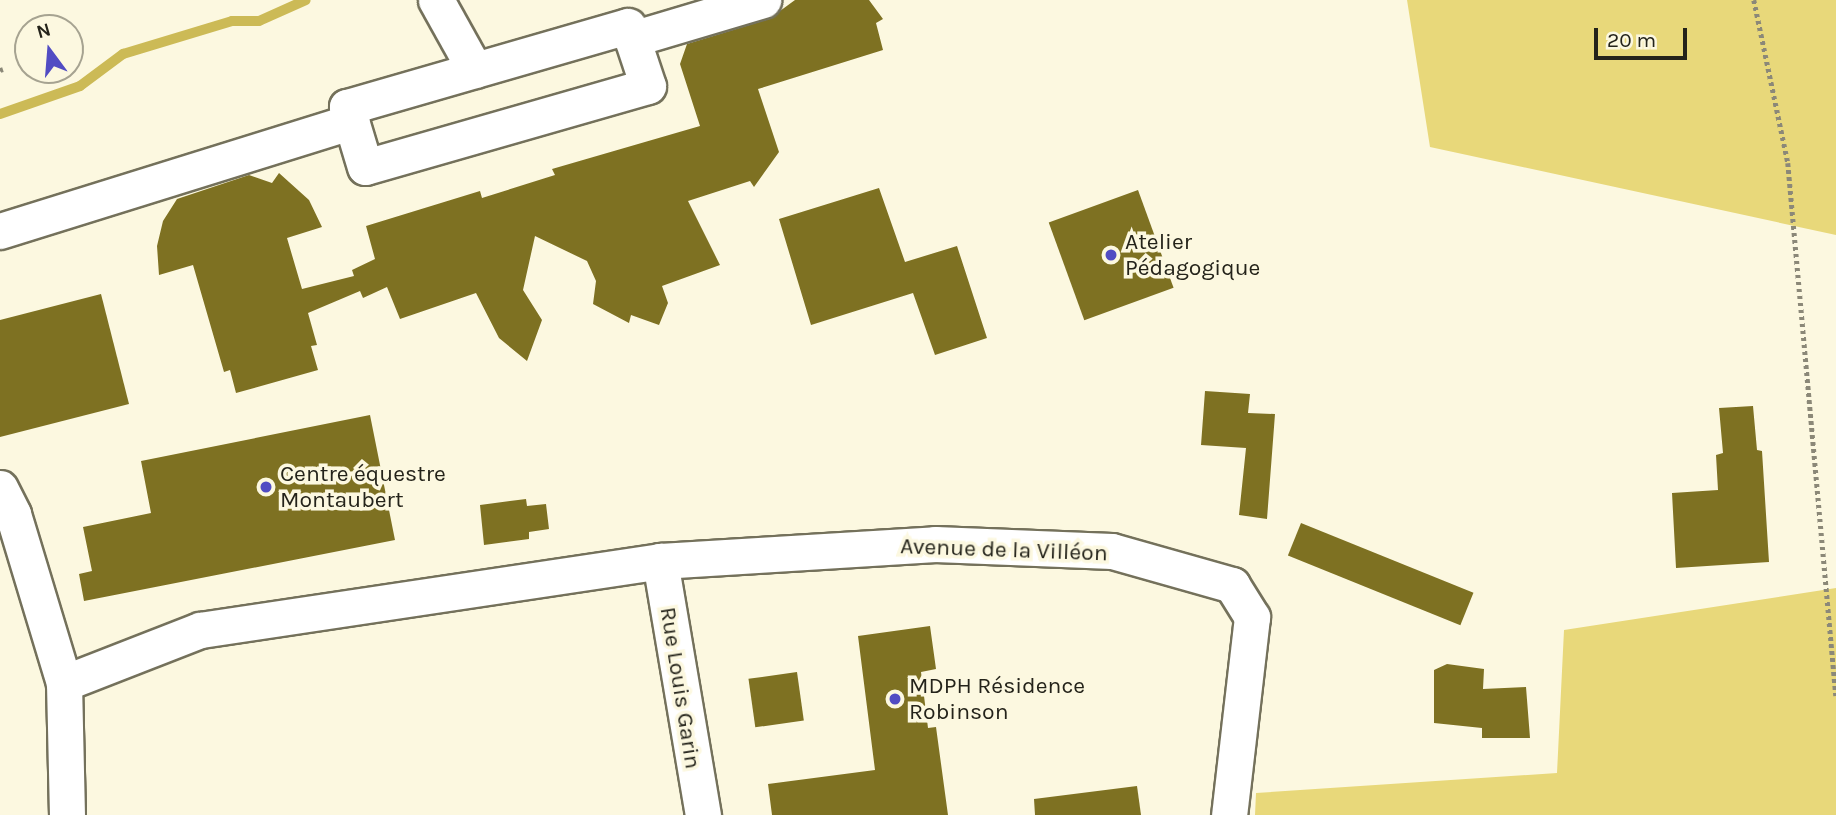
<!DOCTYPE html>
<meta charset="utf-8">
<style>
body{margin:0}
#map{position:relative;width:1836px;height:815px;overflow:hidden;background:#fcf8e0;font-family:Karla,sans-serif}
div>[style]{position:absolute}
.green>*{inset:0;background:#e8d87a}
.stream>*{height:10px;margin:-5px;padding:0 5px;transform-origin:5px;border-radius:5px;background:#ccba56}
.building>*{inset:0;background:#7e7122;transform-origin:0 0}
.path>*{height:4.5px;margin-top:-2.25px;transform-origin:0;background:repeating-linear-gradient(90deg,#8b8878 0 3.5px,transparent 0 7px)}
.roads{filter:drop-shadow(2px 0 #74715b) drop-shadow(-2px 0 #74715b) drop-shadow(0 2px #74715b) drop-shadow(0 -2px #74715b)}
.minor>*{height:35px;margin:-17.5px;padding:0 17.5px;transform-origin:17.5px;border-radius:17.5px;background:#fff}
.dots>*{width:19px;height:19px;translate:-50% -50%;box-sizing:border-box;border:4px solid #fcf8e0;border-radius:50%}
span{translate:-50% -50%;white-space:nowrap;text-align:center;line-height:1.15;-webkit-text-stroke:7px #fcf8e0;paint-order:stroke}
.poi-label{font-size:23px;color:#24231a}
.left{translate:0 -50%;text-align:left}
.street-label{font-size:23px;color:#24231a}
.north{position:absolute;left:14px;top:14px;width:70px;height:70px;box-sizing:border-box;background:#fcf8e0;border:2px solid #a6a391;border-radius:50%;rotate:344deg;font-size:19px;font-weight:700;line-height:28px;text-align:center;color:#24231a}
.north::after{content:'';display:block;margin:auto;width:24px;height:32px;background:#514cc3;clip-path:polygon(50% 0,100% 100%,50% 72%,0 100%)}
.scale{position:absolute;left:1594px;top:28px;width:93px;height:32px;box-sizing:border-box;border:4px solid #24231a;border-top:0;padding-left:9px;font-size:21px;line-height:24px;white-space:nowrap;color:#24231a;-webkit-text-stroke:5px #fcf8e0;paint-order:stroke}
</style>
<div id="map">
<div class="green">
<div style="clip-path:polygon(1407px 0,1836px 0,1836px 235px,1430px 147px)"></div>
<div style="clip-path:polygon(1836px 588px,1836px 815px,1255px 815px,1256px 793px,1557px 773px,1564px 630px)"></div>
</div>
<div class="stream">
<div style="left:0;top:114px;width:85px;rotate:-19.3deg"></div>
<div style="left:80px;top:86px;width:54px;rotate:-36.7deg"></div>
<div style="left:123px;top:54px;width:114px;rotate:-16.8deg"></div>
<div style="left:232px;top:21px;width:27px"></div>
<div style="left:259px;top:21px;width:51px;rotate:-24.1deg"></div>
</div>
<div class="building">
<div style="clip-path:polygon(795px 0,869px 0,883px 19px,876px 23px,883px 50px,758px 89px,779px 152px,754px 187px,750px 181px,688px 201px,720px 265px,662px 286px,668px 303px,659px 325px,631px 315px,629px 323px,593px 304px,596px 281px,587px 261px,535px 236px,523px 290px,542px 320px,527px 361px,499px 338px,476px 293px,400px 319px,387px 287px,363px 298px,360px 291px,308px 313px,317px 345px,311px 346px,318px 370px,236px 393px,230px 370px,224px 372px,193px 265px,159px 275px,157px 246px,163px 221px,177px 199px,249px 175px,272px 183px,279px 173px,309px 200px,322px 227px,287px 238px,302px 289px,354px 276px,352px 270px,375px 259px,366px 226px,480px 191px,482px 198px,555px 175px,552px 169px,700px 126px,680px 64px,687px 44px,769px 19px)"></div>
<div style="clip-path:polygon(879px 188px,905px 262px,957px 246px,987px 338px,935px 355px,913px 293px,811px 325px,779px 219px)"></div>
<div style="left:1138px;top:190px;width:104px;height:95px;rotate:70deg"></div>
<div style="clip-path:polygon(101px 294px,129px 404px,0 437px,0 320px)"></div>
<div style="clip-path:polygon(1205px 391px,1250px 394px,1248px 413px,1275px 414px,1267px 519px,1239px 515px,1246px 448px,1201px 445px)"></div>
<div style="clip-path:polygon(1753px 406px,1757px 450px,1762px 451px,1769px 562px,1676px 568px,1672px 493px,1718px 490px,1716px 455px,1723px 453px,1719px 408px)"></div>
<div style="clip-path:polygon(370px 415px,395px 540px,84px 601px,79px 574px,92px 571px,83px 527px,151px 513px,141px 461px)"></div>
<div style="clip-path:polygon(526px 499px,527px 506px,546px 504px,549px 529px,529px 532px,529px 539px,484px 545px,480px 505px)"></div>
<div style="left:1301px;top:523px;width:186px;height:35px;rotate:22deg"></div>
<div style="clip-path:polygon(930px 626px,936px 669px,921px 672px,928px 728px,936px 727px,948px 815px,772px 815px,768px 784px,875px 770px,858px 636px)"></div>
<div style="clip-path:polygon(1447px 664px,1484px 669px,1483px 689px,1526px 687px,1530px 738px,1482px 738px,1482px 728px,1434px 723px,1434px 670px)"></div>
<div style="left:797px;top:672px;width:49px;height:49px;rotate:82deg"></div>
<div style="clip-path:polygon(1137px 786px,1141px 815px,1035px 815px,1034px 799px)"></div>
</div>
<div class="path">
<div style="left:1754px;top:0;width:167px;rotate:78.2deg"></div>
<div style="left:1788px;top:163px;width:535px;rotate:84.85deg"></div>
<div style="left:0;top:70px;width:3px;rotate:-18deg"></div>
</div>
<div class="roads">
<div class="minor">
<div style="left:436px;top:0;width:80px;rotate:60.9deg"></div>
<div style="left:628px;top:26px;width:63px;rotate:71.6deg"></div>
<div style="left:648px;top:86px;width:294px;rotate:164deg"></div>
<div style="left:365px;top:167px;width:63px;rotate:-106.7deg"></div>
<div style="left:347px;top:107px;width:292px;rotate:-16.1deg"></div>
<div style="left:632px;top:39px;width:137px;rotate:-16.6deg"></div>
<div style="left:0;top:231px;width:368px;rotate:-17.3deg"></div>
<div style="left:0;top:488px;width:29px;rotate:63deg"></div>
<div style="left:13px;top:514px;width:177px;rotate:73.2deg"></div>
<div style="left:64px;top:683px;width:132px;rotate:88.7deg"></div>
<div style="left:660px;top:561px;width:258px;rotate:80.4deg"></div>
<div style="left:64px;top:683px;width:146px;rotate:-21.3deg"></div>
<div style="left:200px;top:630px;width:465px;rotate:-8.5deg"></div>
<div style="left:660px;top:561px;width:276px;rotate:-3.5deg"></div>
<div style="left:935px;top:544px;width:177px;rotate:2.3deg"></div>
<div style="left:1112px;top:551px;width:125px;rotate:15.8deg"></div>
<div style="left:1232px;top:585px;width:38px;rotate:58deg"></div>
<div style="left:1252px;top:617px;width:199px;rotate:96.6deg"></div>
</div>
</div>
<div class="dots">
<div style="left:1111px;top:255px;background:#514cc3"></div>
<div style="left:266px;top:487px;background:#514cc3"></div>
<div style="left:895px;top:699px;background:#514cc3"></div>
</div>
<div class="poi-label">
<span class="left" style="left:1125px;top:255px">Atelier<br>Pédagogique</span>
<span class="left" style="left:280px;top:487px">Centre équestre<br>Montaubert</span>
<span class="left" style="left:909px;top:699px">MDPH Résidence<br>Robinson</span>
</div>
<div class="street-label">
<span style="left:1004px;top:550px;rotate:2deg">Avenue de la Villéon</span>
<span style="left:680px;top:688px;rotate:81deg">Rue Louis Garin</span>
</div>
<div class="north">N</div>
<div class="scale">20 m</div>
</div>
